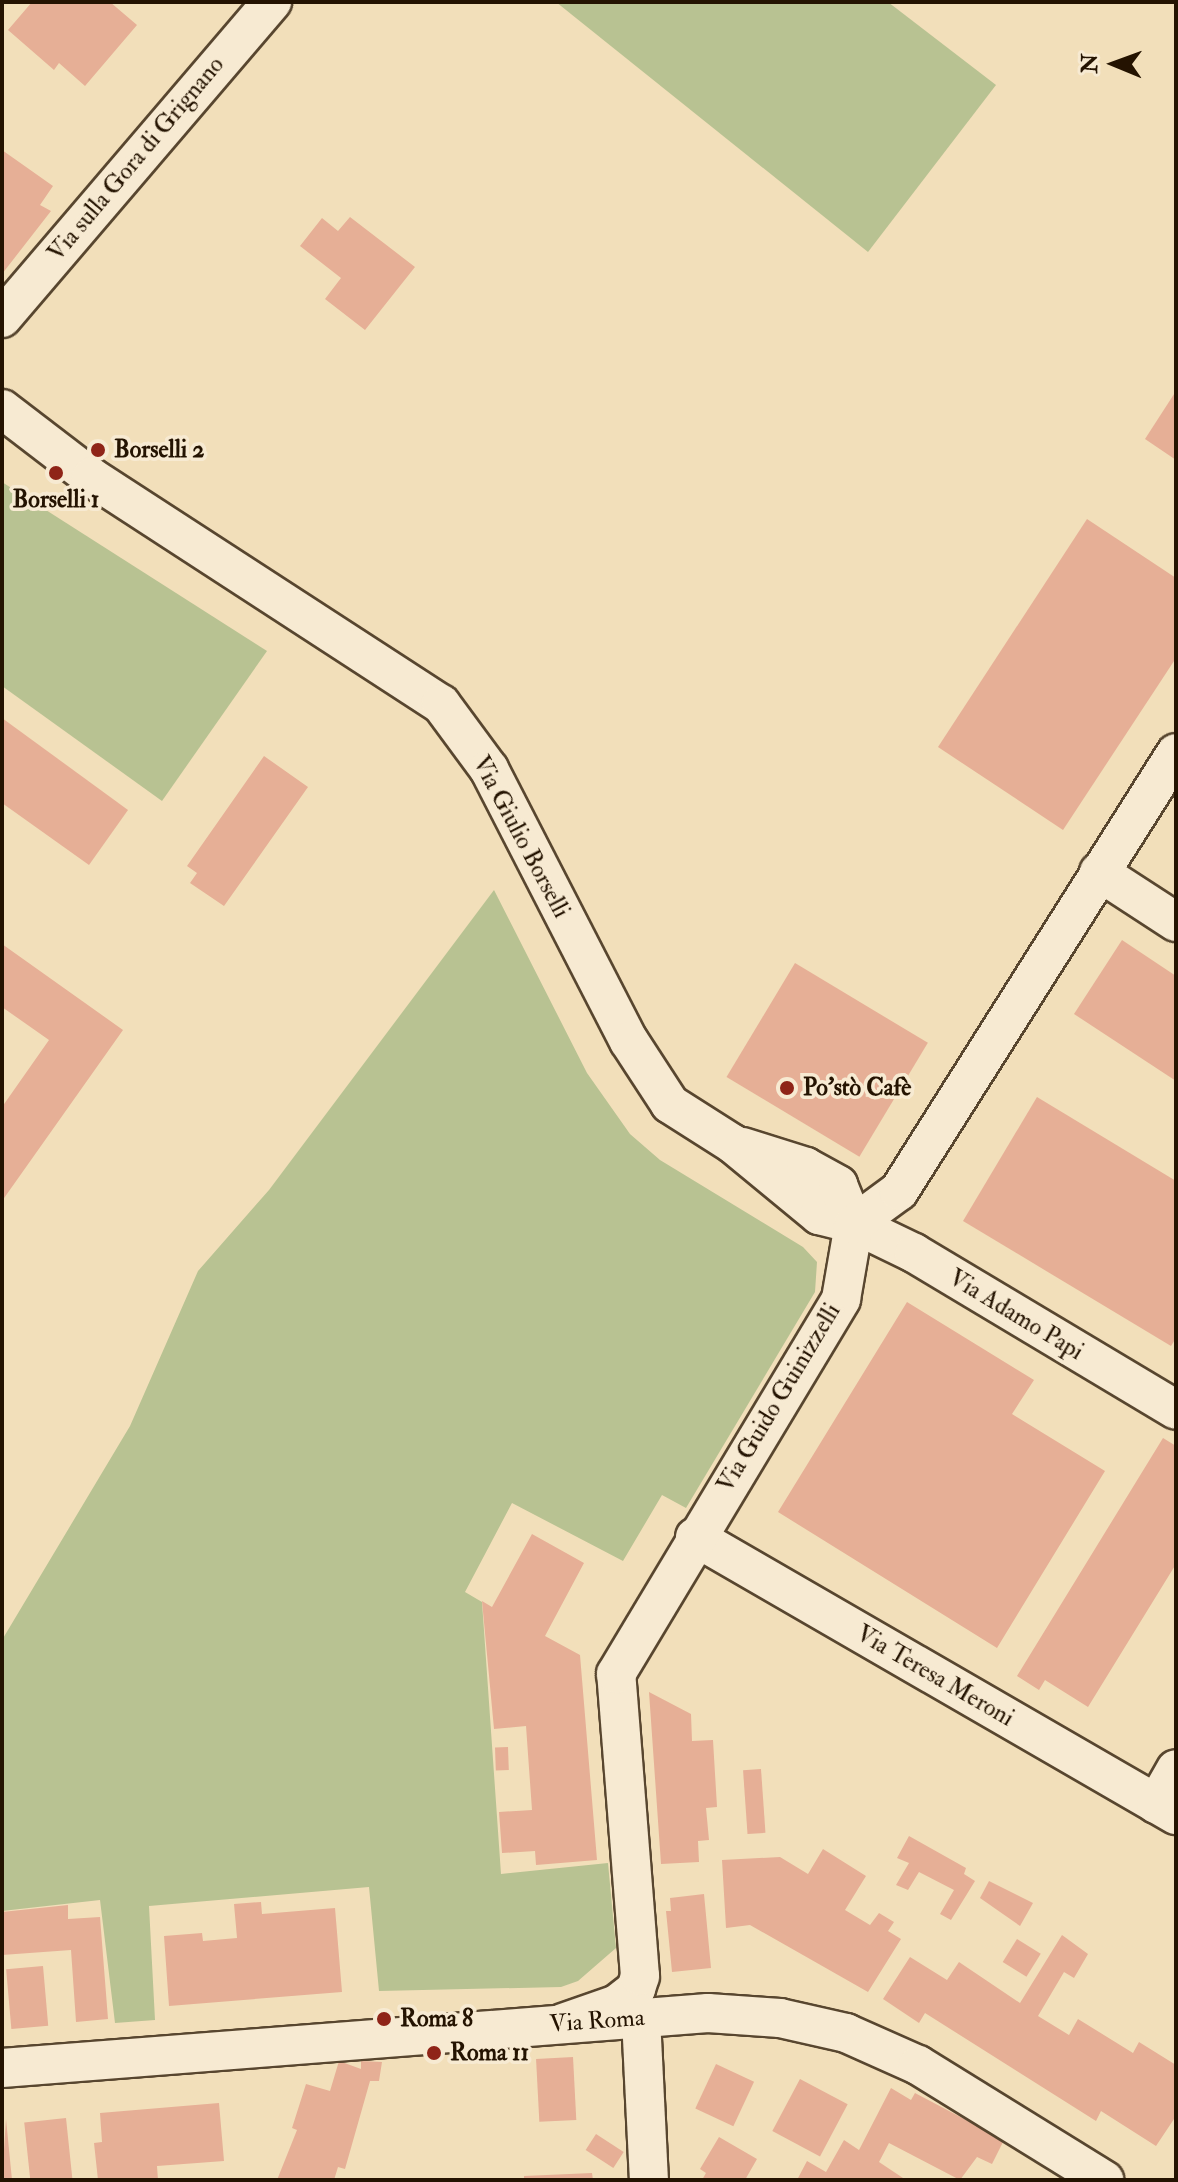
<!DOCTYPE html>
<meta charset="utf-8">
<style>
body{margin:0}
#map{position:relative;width:1178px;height:2182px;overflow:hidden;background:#f2dfba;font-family:"IM FELL Double Pica",serif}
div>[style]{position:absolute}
.green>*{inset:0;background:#b8c292}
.building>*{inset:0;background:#e6af96;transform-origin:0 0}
.roads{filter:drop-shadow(2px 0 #58462f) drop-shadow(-2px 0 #58462f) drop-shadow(0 2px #58462f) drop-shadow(0 -2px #58462f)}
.minor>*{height:38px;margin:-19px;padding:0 19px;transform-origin:19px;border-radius:19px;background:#f7ead2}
.dots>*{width:22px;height:22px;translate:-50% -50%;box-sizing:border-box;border:4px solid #f7ead2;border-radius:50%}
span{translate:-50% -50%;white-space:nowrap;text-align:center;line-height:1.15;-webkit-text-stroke:7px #f7ead2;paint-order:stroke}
.street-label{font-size:24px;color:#241301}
.poi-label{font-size:24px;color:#241301;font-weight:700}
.left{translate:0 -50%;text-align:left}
.frame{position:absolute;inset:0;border:4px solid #241301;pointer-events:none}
.north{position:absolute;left:1074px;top:24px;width:80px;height:80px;-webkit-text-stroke:6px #f7ead2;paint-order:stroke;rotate:271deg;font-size:22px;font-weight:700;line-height:32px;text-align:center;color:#241301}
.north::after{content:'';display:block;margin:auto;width:28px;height:36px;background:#241301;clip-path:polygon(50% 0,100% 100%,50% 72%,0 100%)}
</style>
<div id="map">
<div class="green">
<div style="clip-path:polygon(556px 2px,888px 2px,996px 85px,868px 252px)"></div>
<div style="clip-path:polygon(2px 482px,267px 651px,162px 801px,2px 686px)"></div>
<div style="clip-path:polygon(494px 890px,587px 1073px,630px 1134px,660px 1160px,803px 1247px,817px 1262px,815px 1292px,686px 1508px,662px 1495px,623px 1561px,512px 1503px,465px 1592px,482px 1602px,501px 1874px,608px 1863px,616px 1948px,578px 1981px,561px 1987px,379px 1991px,369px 1887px,149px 1906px,155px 2020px,115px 2023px,100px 1900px,2px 1911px,2px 1640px,130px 1426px,198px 1271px,269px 1190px)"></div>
</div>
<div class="building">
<div style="clip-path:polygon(32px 2px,110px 2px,137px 25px,85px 86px,59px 63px,54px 70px,8px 30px)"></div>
<div style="clip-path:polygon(2px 150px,53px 186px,40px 205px,51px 211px,2px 274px)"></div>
<div style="clip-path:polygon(350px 217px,415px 267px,365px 330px,325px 299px,341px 278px,300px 246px,322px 218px,338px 231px)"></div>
<div style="clip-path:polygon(1176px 391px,1176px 460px,1145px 439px)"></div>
<div style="clip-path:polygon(1087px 519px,1176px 578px,1176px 658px,1063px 830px,938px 747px)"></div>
<div style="clip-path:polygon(2px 718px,128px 810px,89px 865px,2px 803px)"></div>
<div style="clip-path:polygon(264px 756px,308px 787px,224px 906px,190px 883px,197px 873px,187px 866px)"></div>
<div style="clip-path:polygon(1122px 940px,1176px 976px,1176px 1081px,1074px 1014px)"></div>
<div style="clip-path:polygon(2px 944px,123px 1030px,2px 1201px,2px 1107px,49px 1040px,2px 1007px)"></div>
<div style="left:795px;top:963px;width:155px;height:133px;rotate:31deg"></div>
<div style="clip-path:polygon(1037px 1097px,1176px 1181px,1176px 1338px,1171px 1346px,963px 1221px)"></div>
<div style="clip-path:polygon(907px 1302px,1034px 1380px,1012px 1414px,1105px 1471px,997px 1648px,778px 1512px)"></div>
<div style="clip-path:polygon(1163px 1438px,1176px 1446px,1176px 1564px,1088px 1707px,1045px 1680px,1039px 1690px,1017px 1676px)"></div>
<div style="clip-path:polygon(532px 1534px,584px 1563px,545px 1636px,580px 1655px,597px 1860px,536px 1865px,535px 1851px,502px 1853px,499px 1812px,532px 1810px,526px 1726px,494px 1729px,482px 1601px,492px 1607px)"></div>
<div style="clip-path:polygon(649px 1692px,691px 1714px,692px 1741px,713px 1740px,717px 1807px,706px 1808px,709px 1840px,698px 1841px,699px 1862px,661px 1864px)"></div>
<div style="left:508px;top:1747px;width:23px;height:13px;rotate:88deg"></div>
<div style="left:761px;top:1769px;width:64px;height:18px;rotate:86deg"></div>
<div style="clip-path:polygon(909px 1836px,966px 1868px,964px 1874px,975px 1881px,951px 1920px,940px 1914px,954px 1890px,919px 1872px,908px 1890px,896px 1885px,909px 1863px,897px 1858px)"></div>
<div style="clip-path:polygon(823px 1849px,866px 1876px,845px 1910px,870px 1925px,879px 1913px,894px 1922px,888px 1931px,901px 1939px,868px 1992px,750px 1925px,726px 1928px,722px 1860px,780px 1857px,808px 1874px)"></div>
<div style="clip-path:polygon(989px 1881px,1033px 1903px,1020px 1926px,980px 1898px)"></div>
<div style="clip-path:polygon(704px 1894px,711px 1968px,672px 1972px,666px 1911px,671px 1911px,670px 1898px)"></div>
<div style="clip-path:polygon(261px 1902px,262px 1914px,335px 1908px,342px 1992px,169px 2006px,164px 1936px,202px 1933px,203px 1941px,237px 1938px,234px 1904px)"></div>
<div style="clip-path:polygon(68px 1905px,68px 1919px,100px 1917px,108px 2019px,76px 2022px,71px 1950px,2px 1955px,2px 1912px)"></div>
<div style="clip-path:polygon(1062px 1935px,1088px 1954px,1074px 1978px,1064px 1972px,1038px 2016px,1069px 2035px,1078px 2019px,1133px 2053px,1139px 2042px,1176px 2065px,1176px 2116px,1156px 2146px,1101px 2111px,1096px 2121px,925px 2013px,919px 2023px,883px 1999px,910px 1957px,947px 1980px,959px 1962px,1020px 2003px)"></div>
<div style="left:1017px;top:1939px;width:28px;height:27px;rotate:32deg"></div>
<div style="left:43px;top:1966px;width:60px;height:37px;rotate:85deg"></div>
<div style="left:573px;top:2057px;width:63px;height:37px;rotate:87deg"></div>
<div style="clip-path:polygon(339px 2061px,361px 2069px,361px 2061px,382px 2062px,379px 2081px,370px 2081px,345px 2169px,338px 2167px,334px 2180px,277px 2180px,297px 2130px,292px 2128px,306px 2084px,330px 2091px)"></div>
<div style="left:716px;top:2064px;width:42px;height:49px;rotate:25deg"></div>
<div style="left:800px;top:2079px;width:54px;height:59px;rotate:28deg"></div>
<div style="clip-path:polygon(891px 2088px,911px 2100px,915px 2093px,1004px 2140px,992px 2164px,977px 2157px,960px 2180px,889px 2143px,879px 2162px,906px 2180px,797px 2180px,807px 2161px,826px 2172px,844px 2140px,859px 2150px)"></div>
<div style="clip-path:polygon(219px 2103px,224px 2161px,157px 2166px,158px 2180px,98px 2180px,94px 2143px,102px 2142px,100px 2113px)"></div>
<div style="left:66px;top:2118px;width:62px;height:42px;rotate:84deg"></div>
<div style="clip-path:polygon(6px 2119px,12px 2180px,2px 2180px)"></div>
<div style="left:596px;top:2134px;width:33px;height:19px;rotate:33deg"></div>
<div style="clip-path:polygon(719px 2137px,757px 2159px,745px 2180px,702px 2180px,706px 2173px,700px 2169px)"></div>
<div style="clip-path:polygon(592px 2173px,593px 2180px,524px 2180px,524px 2176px)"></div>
</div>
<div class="roads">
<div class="minor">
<div style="left:2px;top:318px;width:416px;rotate:-49.5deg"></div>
<div style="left:2px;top:409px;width:112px;rotate:37.4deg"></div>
<div style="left:91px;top:477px;width:417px;rotate:33deg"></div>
<div style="left:441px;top:704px;width:81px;rotate:53.6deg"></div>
<div style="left:489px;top:769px;width:306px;rotate:62.8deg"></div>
<div style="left:629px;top:1041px;width:75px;rotate:56.9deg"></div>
<div style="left:670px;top:1104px;width:75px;rotate:32.4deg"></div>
<div style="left:733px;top:1144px;width:112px;rotate:39.5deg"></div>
<div style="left:819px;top:1215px;width:36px;rotate:14deg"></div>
<div style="left:854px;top:1224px;width:67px;rotate:25.8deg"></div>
<div style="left:914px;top:1253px;width:305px;rotate:30.9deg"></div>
<div style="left:1099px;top:872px;width:92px;rotate:33deg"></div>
<div style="left:743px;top:1147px;width:66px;rotate:17.6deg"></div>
<div style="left:806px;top:1167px;width:37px;rotate:29deg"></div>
<div style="left:838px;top:1185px;width:42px;rotate:67.7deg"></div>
<div style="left:695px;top:1537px;width:556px;rotate:30.03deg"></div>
<div style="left:1156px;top:1804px;width:40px;rotate:-60.3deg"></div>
<div style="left:641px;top:2018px;width:162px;rotate:87.2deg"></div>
<div style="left:563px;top:2023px;width:57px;rotate:-19.4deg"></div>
<div style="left:617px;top:2004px;width:24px;rotate:-38deg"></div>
<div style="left:636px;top:1989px;width:14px;rotate:-73deg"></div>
<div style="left:640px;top:1976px;width:303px;rotate:-94.5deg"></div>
<div style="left:616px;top:1674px;width:437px;rotate:-59deg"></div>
<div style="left:841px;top:1299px;width:76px;rotate:-80.2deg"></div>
<div style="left:854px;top:1224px;width:56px;rotate:-36.3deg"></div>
<div style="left:899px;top:1191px;width:518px;rotate:-57.69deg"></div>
<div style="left:2px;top:2068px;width:708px;rotate:-4.45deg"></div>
<div style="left:708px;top:2013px;width:72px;rotate:4deg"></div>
<div style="left:780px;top:2018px;width:68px;rotate:12.8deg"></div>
<div style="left:846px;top:2033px;width:79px;rotate:24deg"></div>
<div style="left:918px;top:2065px;width:219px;rotate:31.7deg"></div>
</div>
</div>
<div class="dots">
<div style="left:98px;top:450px;background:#8f2418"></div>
<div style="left:56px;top:473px;background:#8f2418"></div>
<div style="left:787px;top:1088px;background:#8f2418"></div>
<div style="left:384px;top:2019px;background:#8f2418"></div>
<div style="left:434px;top:2053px;background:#8f2418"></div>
</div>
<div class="street-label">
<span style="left:136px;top:159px;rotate:-50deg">Via sulla Gora di Grignano</span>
<span style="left:521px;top:837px;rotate:62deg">Via Giulio Borselli</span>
<span style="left:1016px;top:1315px;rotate:31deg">Via Adamo Papi</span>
<span style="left:779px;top:1398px;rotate:-59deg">Via Guido Guinizzelli</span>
<span style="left:935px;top:1676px;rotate:30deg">Via Teresa Meroni</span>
<span style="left:597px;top:2021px;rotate:-4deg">Via Roma</span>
</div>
<div class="poi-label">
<span class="left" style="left:114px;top:450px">Borselli 2</span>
<span style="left:56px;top:500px">Borselli 1</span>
<span class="left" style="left:803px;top:1088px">Po'stò Cafè</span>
<span class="left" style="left:400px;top:2019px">Roma 8</span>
<span class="left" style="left:450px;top:2053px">Roma 11</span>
</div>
<div class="frame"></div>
<div class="north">N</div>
</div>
